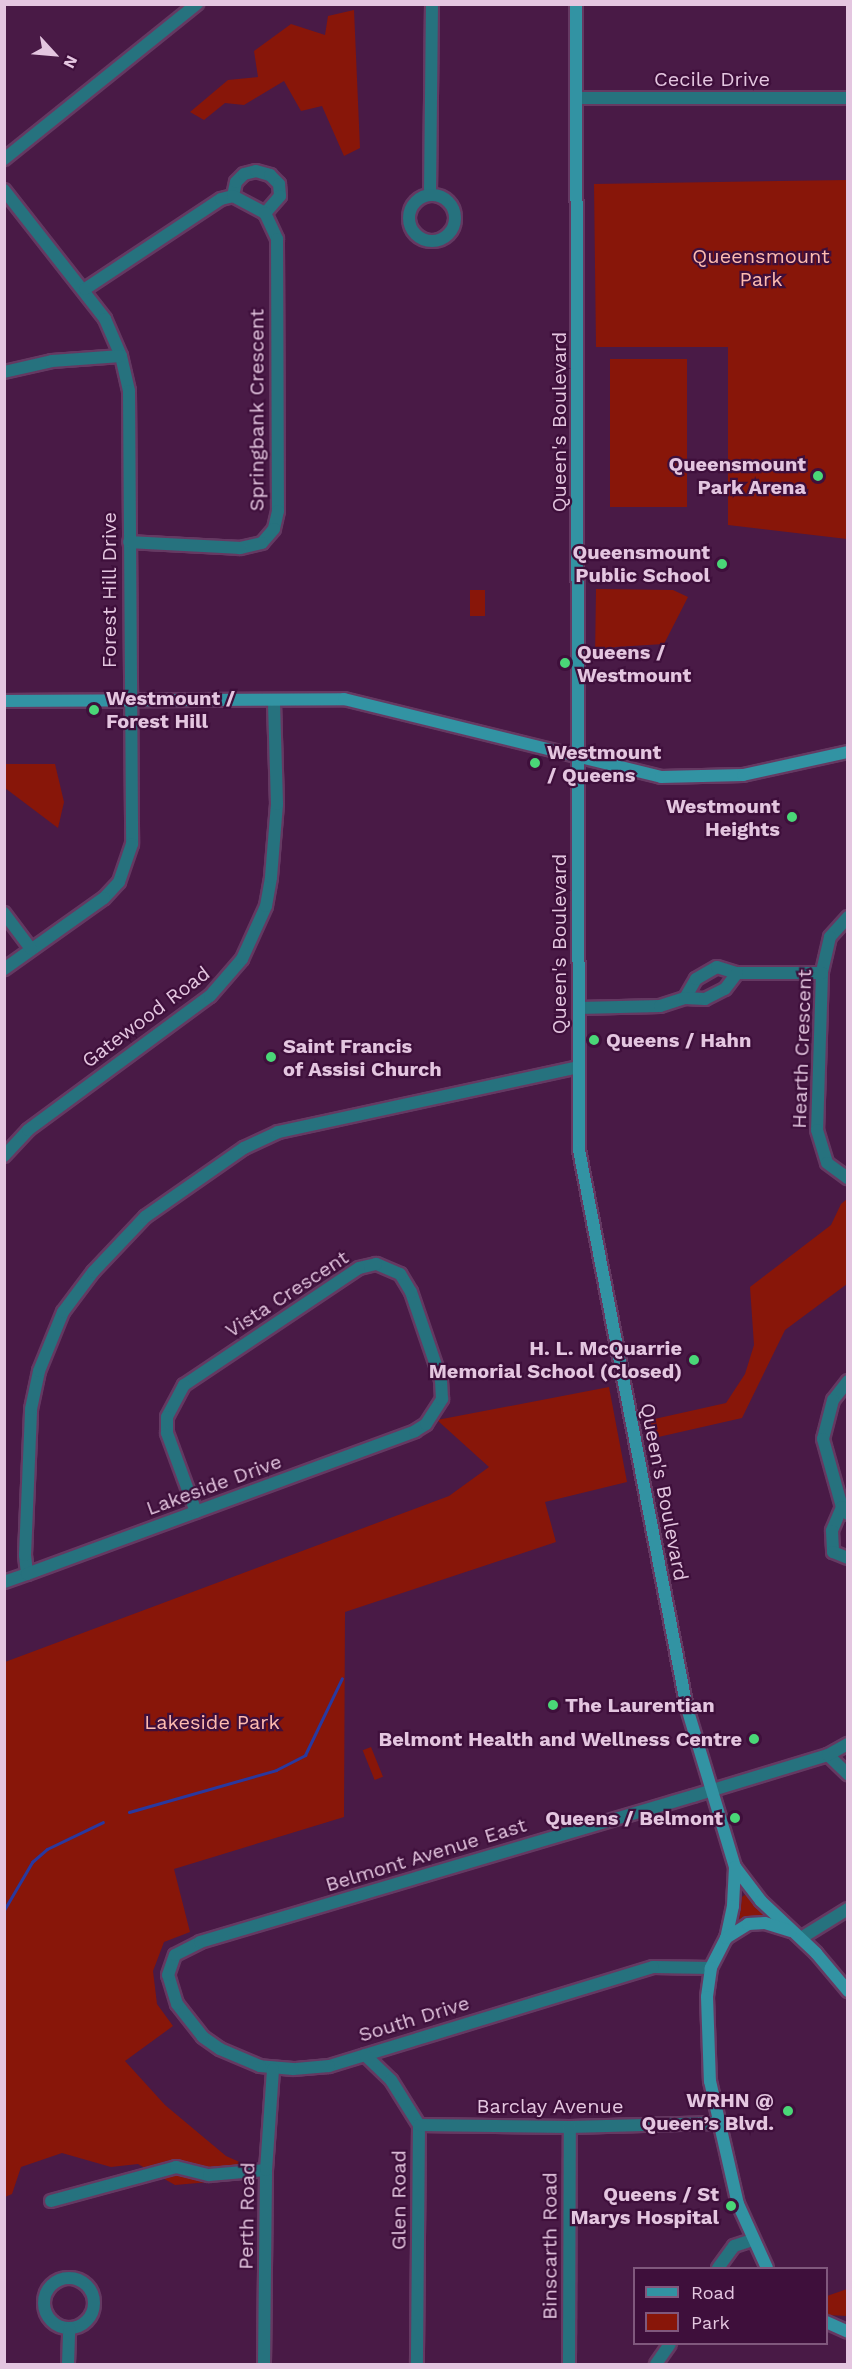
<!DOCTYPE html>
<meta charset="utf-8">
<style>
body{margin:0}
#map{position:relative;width:852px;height:2369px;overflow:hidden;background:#491a46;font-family:"Work Sans",sans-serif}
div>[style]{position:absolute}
.green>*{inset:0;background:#881609;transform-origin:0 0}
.stream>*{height:3px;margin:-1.5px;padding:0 1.5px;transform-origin:1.5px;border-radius:1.5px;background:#29389f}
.roads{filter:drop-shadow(2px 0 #653962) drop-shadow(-2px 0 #653962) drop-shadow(0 2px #653962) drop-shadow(0 -2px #653962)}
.street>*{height:12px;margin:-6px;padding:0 6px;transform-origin:6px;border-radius:6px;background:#26727e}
.street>.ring{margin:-6px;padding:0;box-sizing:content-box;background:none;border:12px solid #26727e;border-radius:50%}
.secondary>*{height:12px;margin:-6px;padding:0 6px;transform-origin:6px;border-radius:6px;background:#3293a3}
.dots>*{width:16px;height:16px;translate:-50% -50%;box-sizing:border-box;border:3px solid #3e0f3b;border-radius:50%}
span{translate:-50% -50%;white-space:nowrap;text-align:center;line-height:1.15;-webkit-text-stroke:4.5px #3e0f3b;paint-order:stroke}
.street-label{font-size:20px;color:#e4c6e0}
.park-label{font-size:20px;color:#febcb0}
.poi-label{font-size:20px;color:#e4c6e0;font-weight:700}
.right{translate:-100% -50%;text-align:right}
.left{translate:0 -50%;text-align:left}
.frame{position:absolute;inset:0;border:6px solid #e4c6e0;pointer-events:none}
.legend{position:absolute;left:633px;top:2267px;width:195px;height:78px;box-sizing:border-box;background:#3e0f3b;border:2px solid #80587d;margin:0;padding:8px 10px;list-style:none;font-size:18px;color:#e4c6e0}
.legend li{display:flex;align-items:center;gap:12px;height:30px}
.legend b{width:30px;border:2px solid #80587d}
.north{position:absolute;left:24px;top:24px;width:60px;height:60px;-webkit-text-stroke:4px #3e0f3b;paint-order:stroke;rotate:116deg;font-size:16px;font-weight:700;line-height:24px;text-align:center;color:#e4c6e0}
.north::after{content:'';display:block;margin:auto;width:21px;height:27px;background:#e4c6e0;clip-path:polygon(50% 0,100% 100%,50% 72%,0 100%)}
</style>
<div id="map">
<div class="green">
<div style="clip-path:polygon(354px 10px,360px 148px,344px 156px,322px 106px,301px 111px,284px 81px,244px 105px,225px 103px,204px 120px,190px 112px,228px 80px,258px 77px,254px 51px,291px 24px,325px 35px,328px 16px)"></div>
<div style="clip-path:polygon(847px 180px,847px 539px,728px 525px,728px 347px,596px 347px,594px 184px)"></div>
<div style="left:610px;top:359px;width:77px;height:148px"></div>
<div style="clip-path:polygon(596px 589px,673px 590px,688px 597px,664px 644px,615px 647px,595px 660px)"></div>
<div style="left:470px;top:590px;width:15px;height:26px"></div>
<div style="clip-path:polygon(5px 764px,55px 764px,64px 802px,58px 828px,5px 788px)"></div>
<div style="clip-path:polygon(847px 1199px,847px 1284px,785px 1330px,742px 1418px,654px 1438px,650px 1420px,726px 1403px,745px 1374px,754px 1345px,750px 1287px,831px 1225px,841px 1204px)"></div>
<div style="clip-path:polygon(609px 1387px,627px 1482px,545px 1502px,556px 1542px,345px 1612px,344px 1817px,174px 1869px,190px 1932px,164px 1942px,153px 1971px,157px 2004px,173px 2026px,125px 2061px,165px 2105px,226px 2156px,244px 2164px,244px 2179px,175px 2185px,138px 2164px,111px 2167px,62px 2153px,21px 2167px,12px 2194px,5px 2197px,5px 1662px,449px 1496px,489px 1467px,437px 1420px)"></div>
<div style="left:371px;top:1747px;width:32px;height:9px;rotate:68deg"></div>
<div style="clip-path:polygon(746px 1894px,765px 1915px,739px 1922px,742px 1897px)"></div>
<div style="clip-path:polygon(847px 2289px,847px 2316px,827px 2315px,827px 2296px)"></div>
</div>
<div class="stream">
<div style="left:129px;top:1812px;width:153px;rotate:-15.9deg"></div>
<div style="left:276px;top:1770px;width:33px;rotate:-27deg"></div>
<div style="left:305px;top:1755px;width:85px;rotate:-64.3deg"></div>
<div style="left:4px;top:1910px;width:56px;rotate:-59.7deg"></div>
<div style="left:32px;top:1862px;width:20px;rotate:-41deg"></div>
<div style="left:47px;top:1849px;width:62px;rotate:-25.7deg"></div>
</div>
<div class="roads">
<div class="street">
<div style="left:577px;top:98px;width:271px"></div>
<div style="left:4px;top:159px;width:248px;rotate:-38.8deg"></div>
<div style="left:4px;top:190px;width:164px;rotate:51.9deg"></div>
<div style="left:105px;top:319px;width:40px;rotate:66.6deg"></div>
<div style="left:121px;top:356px;width:36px;rotate:77deg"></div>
<div style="left:129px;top:391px;width:453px;rotate:89.6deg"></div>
<div style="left:132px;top:844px;width:40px;rotate:108.9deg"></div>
<div style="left:119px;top:882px;width:22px;rotate:133deg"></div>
<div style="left:104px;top:898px;width:123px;rotate:144.6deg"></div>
<div style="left:430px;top:194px;width:190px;rotate:-89.4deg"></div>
<div class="ring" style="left:409px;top:195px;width:34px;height:34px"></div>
<div style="left:233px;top:196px;width:14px;rotate:-78deg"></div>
<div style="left:236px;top:182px;width:11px;rotate:-45deg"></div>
<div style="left:244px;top:174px;width:12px;rotate:-14deg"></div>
<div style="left:256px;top:171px;width:15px;rotate:16deg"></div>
<div style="left:270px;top:175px;width:13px;rotate:45deg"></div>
<div style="left:279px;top:184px;width:12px;rotate:85deg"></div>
<div style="left:280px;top:196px;width:23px;rotate:131deg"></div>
<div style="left:85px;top:289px;width:163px;rotate:-33.5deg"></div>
<div style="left:221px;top:199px;width:12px;rotate:-14deg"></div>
<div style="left:233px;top:196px;width:36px;rotate:28deg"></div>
<div style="left:265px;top:213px;width:29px;rotate:65deg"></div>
<div style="left:277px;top:239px;width:272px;rotate:89.8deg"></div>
<div style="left:278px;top:511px;width:18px;rotate:103deg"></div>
<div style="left:274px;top:529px;width:18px;rotate:131deg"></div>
<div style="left:262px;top:543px;width:23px;rotate:167deg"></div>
<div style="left:240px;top:548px;width:111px;rotate:-176.9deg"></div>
<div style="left:4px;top:372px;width:49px;rotate:-12.9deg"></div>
<div style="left:52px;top:361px;width:69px;rotate:-4.1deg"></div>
<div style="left:4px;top:913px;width:45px;rotate:53.1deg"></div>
<div style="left:848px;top:917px;width:27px;rotate:132deg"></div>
<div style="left:830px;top:937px;width:37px;rotate:103deg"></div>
<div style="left:822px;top:973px;width:157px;rotate:91.8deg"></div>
<div style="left:817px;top:1130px;width:34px;rotate:73deg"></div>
<div style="left:827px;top:1163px;width:26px;rotate:36deg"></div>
<div style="left:685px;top:998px;width:22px;rotate:-60deg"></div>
<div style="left:696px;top:979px;width:24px;rotate:-30deg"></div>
<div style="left:717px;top:967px;width:21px;rotate:17deg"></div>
<div style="left:737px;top:973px;width:85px"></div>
<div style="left:579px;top:1008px;width:81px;rotate:-1.4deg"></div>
<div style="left:660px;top:1006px;width:26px;rotate:-18deg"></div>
<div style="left:685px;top:998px;width:20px;rotate:3deg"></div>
<div style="left:705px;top:999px;width:22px;rotate:-27deg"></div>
<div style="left:725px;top:989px;width:20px;rotate:-53deg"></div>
<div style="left:4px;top:1156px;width:35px;rotate:-47deg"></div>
<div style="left:28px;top:1130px;width:226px;rotate:-36.4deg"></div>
<div style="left:210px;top:996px;width:49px;rotate:-49.1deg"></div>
<div style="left:242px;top:959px;width:58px;rotate:-65.6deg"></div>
<div style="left:266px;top:906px;width:29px;rotate:-80deg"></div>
<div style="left:271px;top:877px;width:73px;rotate:-85.3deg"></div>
<div style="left:277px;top:804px;width:104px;rotate:-91.7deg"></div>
<div style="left:848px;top:1381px;width:24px;rotate:128deg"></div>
<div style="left:833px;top:1400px;width:40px;rotate:104.4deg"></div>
<div style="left:823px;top:1439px;width:71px;rotate:74.4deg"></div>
<div style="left:842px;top:1507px;width:9px;rotate:49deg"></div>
<div style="left:842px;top:1507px;width:26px;rotate:113deg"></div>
<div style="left:832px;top:1531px;width:21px;rotate:87deg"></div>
<div style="left:833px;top:1552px;width:16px;rotate:22deg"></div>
<div style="left:27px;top:1574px;width:19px;rotate:-96deg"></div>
<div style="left:25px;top:1555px;width:146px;rotate:-87.6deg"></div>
<div style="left:31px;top:1409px;width:39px;rotate:-78deg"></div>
<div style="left:39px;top:1371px;width:64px;rotate:-67.9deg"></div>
<div style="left:63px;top:1312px;width:50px;rotate:-53.1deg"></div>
<div style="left:93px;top:1272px;width:76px;rotate:-46.6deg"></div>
<div style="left:145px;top:1217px;width:121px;rotate:-34.9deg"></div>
<div style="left:244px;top:1148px;width:38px;rotate:-25deg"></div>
<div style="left:278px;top:1132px;width:307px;rotate:-12.2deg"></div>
<div style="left:4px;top:1582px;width:24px;rotate:-19deg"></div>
<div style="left:27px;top:1574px;width:414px;rotate:-20.2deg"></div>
<div style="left:415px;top:1431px;width:13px;rotate:-32deg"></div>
<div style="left:426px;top:1424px;width:30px;rotate:-57deg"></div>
<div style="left:442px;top:1399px;width:19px;rotate:-93deg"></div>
<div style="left:441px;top:1380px;width:93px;rotate:-108.8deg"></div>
<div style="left:411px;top:1292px;width:21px;rotate:-121deg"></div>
<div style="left:400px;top:1274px;width:26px;rotate:-157deg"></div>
<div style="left:376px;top:1264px;width:17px;rotate:167deg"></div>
<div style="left:359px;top:1268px;width:211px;rotate:146.2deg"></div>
<div style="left:184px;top:1385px;width:36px;rotate:118deg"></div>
<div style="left:167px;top:1417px;width:16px;rotate:90deg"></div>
<div style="left:167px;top:1433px;width:84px;rotate:69.8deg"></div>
<div style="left:828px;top:1755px;width:28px;rotate:44deg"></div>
<div style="left:801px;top:1938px;width:55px;rotate:-31.7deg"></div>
<div style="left:711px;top:1968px;width:58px;rotate:-179deg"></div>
<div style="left:653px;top:1967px;width:339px;rotate:163deg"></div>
<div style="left:329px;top:2066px;width:36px;rotate:175deg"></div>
<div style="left:293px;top:2069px;width:33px;rotate:-175deg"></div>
<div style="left:260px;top:2066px;width:43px;rotate:-157deg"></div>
<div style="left:220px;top:2049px;width:21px;rotate:-145deg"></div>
<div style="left:203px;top:2037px;width:42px;rotate:-128.2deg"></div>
<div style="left:177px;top:2004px;width:30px;rotate:-107deg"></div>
<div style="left:168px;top:1975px;width:21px;rotate:-71deg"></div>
<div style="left:175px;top:1955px;width:28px;rotate:-27deg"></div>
<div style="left:200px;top:1942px;width:514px;rotate:-16.5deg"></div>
<div style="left:693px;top:1796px;width:141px;rotate:-16.9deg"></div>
<div style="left:828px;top:1755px;width:23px;rotate:-29deg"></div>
<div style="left:365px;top:2055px;width:36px;rotate:44deg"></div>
<div style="left:391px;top:2080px;width:53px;rotate:58.1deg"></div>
<div style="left:419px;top:2125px;width:239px;rotate:90.5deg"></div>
<div style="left:419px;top:2125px;width:151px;rotate:0.8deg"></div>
<div style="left:570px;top:2127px;width:147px;rotate:-1.6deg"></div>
<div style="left:51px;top:2201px;width:130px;rotate:-15.2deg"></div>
<div style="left:176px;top:2167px;width:34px;rotate:14deg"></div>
<div style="left:209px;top:2175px;width:57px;rotate:-5deg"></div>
<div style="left:718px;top:2268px;width:27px;rotate:-54deg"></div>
<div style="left:734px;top:2246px;width:20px;rotate:-18deg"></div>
<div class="ring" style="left:44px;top:2278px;width:38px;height:38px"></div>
<div style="left:68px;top:2364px;width:36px;rotate:-88deg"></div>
<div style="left:264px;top:2364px;width:194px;rotate:-89.4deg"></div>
<div style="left:266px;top:2170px;width:101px;rotate:-86deg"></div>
<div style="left:569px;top:2364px;width:237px;rotate:-89.8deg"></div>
<div style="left:656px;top:2364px;width:24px;rotate:-55deg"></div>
</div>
<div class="secondary">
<div style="left:576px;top:4px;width:1146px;rotate:89.85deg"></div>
<div style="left:579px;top:1150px;width:568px;rotate:79.05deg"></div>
<div style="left:687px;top:1708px;width:166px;rotate:73.2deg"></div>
<div style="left:735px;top:1867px;width:43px;rotate:52.6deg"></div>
<div style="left:761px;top:1901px;width:76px;rotate:43.4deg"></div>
<div style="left:816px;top:1953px;width:50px;rotate:49.9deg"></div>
<div style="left:4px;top:701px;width:340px;rotate:-0.3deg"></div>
<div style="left:344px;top:699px;width:326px;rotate:13.8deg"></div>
<div style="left:661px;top:777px;width:82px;rotate:-1.4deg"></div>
<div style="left:743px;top:775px;width:107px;rotate:-12.4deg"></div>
<div style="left:735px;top:1867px;width:39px;rotate:93deg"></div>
<div style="left:733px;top:1906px;width:33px;rotate:102deg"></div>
<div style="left:726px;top:1938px;width:34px;rotate:117deg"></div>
<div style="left:711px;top:1968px;width:29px;rotate:98deg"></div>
<div style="left:707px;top:1997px;width:84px;rotate:88deg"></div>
<div style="left:710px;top:2081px;width:126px;rotate:77.2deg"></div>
<div style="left:738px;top:2204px;width:70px;rotate:65.6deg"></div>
<div style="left:726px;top:1938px;width:26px;rotate:-32deg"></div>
<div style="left:748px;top:1924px;width:17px;rotate:-3deg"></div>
<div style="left:765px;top:1923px;width:27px;rotate:17deg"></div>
<div style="left:826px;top:2322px;width:24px;rotate:24deg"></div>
</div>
</div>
<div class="dots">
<div style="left:818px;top:476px;background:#4ad677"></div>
<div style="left:722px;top:564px;background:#4ad677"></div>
<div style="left:565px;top:663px;background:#4ad677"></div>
<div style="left:94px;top:710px;background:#4ad677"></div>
<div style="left:535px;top:763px;background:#4ad677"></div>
<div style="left:792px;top:817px;background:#4ad677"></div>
<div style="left:594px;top:1040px;background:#4ad677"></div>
<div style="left:271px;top:1057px;background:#4ad677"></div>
<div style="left:694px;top:1360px;background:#4ad677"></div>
<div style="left:553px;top:1705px;background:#4ad677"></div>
<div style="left:754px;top:1739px;background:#4ad677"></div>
<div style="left:735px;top:1818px;background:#4ad677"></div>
<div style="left:788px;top:2111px;background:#4ad677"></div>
<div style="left:731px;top:2206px;background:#4ad677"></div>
</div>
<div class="street-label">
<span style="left:712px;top:79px">Cecile Drive</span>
<span style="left:257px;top:410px;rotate:-90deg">Springbank Crescent</span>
<span style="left:559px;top:422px;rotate:-90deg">Queen's Boulevard</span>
<span style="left:109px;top:590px;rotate:-90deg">Forest Hill Drive</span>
<span style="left:559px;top:944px;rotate:-90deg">Queen's Boulevard</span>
<span style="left:146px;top:1017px;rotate:-37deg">Gatewood Road</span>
<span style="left:802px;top:1049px;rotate:-88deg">Hearth Crescent</span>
<span style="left:287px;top:1294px;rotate:-33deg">Vista Crescent</span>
<span style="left:214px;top:1485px;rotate:-20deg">Lakeside Drive</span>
<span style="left:664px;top:1492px;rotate:79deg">Queen's Boulevard</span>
<span style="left:426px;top:1855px;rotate:-17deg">Belmont Avenue East</span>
<span style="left:414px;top:2019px;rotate:-17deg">South Drive</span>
<span style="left:550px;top:2106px">Barclay Avenue</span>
<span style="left:399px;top:2200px;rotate:-90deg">Glen Road</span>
<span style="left:247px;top:2216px;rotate:-89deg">Perth Road</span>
<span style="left:550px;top:2246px;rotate:-90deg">Binscarth Road</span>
</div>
<div class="park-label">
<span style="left:761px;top:268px">Queensmount<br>Park</span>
<span style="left:212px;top:1722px">Lakeside Park</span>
</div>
<div class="poi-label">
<span class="right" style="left:806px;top:476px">Queensmount<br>Park Arena</span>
<span class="right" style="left:710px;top:564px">Queensmount<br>Public School</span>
<span class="left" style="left:577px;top:664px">Queens /<br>Westmount</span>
<span class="left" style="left:106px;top:710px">Westmount /<br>Forest Hill</span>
<span class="left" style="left:547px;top:764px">Westmount<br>/ Queens</span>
<span class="right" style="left:780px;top:818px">Westmount<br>Heights</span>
<span class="left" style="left:606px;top:1040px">Queens / Hahn</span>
<span class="left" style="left:283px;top:1058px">Saint Francis<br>of Assisi Church</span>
<span class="right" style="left:682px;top:1360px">H. L. McQuarrie<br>Memorial School (Closed)</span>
<span class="left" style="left:565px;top:1705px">The Laurentian</span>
<span class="right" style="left:742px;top:1739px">Belmont Health and Wellness Centre</span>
<span class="right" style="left:723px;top:1818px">Queens / Belmont</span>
<span class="right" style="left:774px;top:2112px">WRHN @<br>Queen’s Blvd.</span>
<span class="right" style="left:719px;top:2206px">Queens / St<br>Marys Hospital</span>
</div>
<div class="frame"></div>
<ul class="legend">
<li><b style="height:8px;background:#3293a3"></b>Road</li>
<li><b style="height:16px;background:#881609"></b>Park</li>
</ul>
<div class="north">N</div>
</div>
